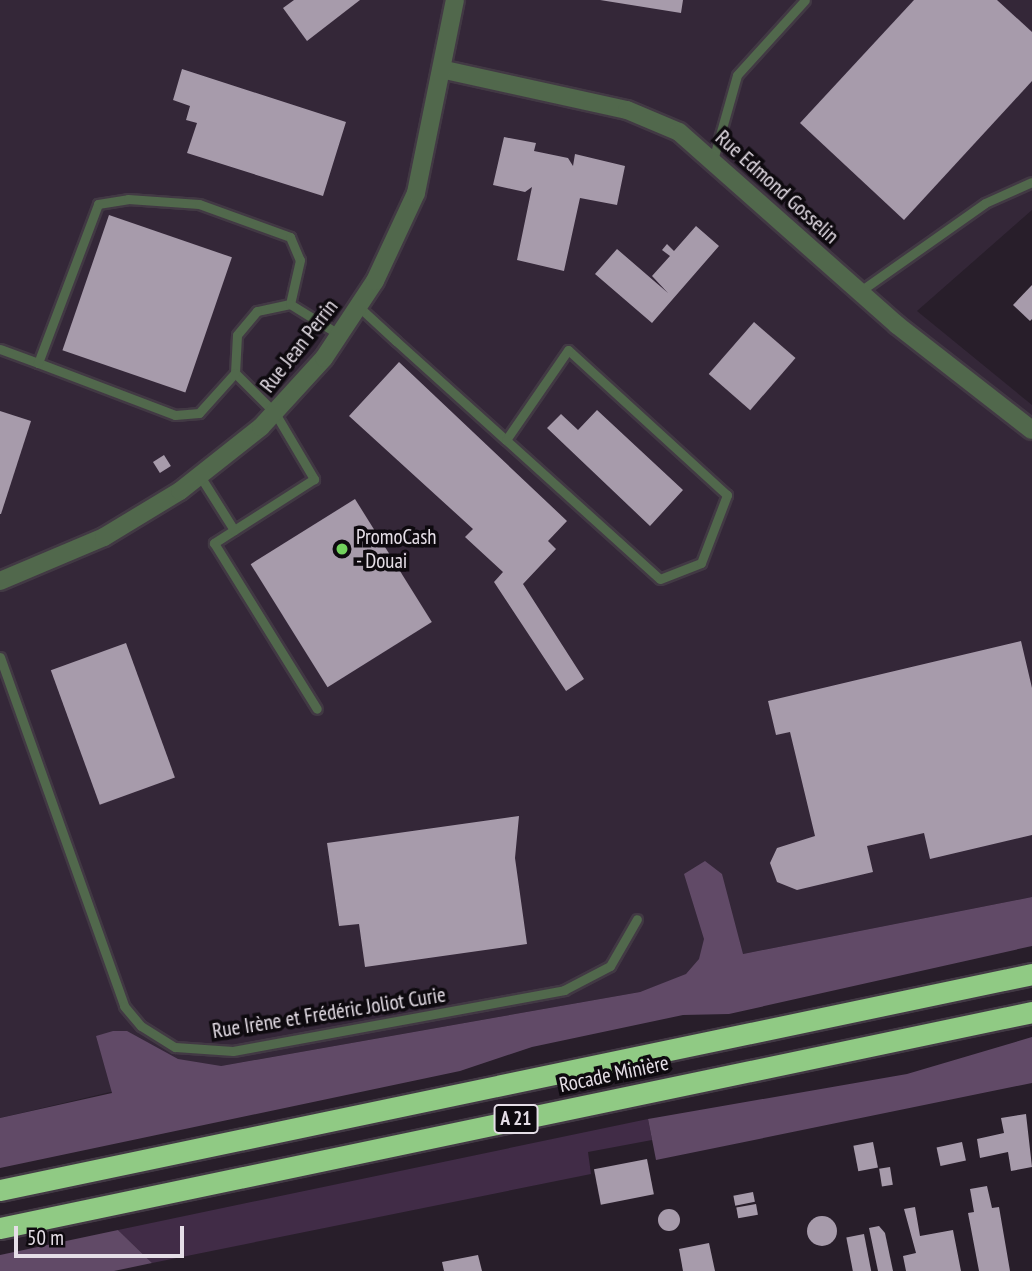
<!DOCTYPE html>
<meta charset="utf-8">
<style>
body{margin:0}
#map{position:relative;width:1032px;height:1271px;overflow:hidden;background:#281e2a;font-family:"PT Sans Narrow",sans-serif}
div>[style]{position:absolute}
.built>*{inset:0;background:#342738}
.green>*{inset:0;background:#412c47}
.forest>*{inset:0;background:#614a67}
.building>*{inset:0;background:#a79bab;transform-origin:0 0}
.round{border-radius:50%}
.roads{filter:drop-shadow(2px 0 #423944) drop-shadow(-2px 0 #423944) drop-shadow(0 2px #423944) drop-shadow(0 -2px #423944)}
.service>*{height:9px;margin:-4.5px;padding:0 4.5px;transform-origin:4.5px;border-radius:4.5px;background:#51684c}
.minor>*{height:18px;margin:-9px;padding:0 9px;transform-origin:9px;border-radius:9px;background:#51684c}
.motorway>*{height:21px;margin:-10.5px;padding:0 10.5px;transform-origin:10.5px;border-radius:10.5px;background:#90ca84}
.dots>*{width:19px;height:19px;translate:-50% -50%;box-sizing:border-box;border:4px solid #0e0a0f;border-radius:50%}
span{translate:-50% -50%;white-space:nowrap;text-align:center;line-height:1.15;-webkit-text-stroke:7px #0e0a0f;paint-order:stroke}
.shield-label span{padding:2px 5px;background:#0e0a0f;border:2px solid;border-radius:5px;-webkit-text-stroke-width:0}
.shield-label{font-size:19px;color:#e5dee7;font-weight:700}
.street-label{font-size:21px;color:#e5dee7}
.poi-label{font-size:21px;color:#e5dee7}
.left{translate:0 -50%;text-align:left}
.scale{position:absolute;left:14px;top:1226px;width:170px;height:32px;box-sizing:border-box;border:4px solid #e5dee7;border-top:0;padding-left:9px;font-size:21px;line-height:24px;white-space:nowrap;color:#e5dee7;-webkit-text-stroke:5px #0e0a0f;paint-order:stroke}
</style>
<div id="map">
<div class="built">
<div style="clip-path:polygon(0 0,1032px 0,1032px 210px,917px 311px,1032px 405px,1032px 897px,743px 954px,640px 992px,221px 1066px,0 1118px)"></div>
</div>
<div class="green">
<div style="clip-path:polygon(648px 1119px,652px 1140px,588px 1152px,591px 1174px,152px 1263px,118px 1230px)"></div>
</div>
<div class="forest">
<div style="clip-path:polygon(705px 861px,722px 874px,743px 954px,1032px 897px,1032px 946px,729px 1014px,683px 1015px,532px 1047px,460px 1071px,0 1168px,0 1118px,112px 1093px,96px 1036px,113px 1031px,127px 1031px,178px 1059px,221px 1066px,640px 992px,686px 974px,699px 959px,704px 939px,684px 874px)"></div>
<div style="clip-path:polygon(1032px 1037px,1032px 1083px,656px 1160px,648px 1119px,907px 1074px)"></div>
<div style="clip-path:polygon(118px 1230px,152px 1263px,114px 1271px,0 1271px,0 1255px)"></div>
</div>
<div class="building">
<div style="clip-path:polygon(294px 0,360px 0,307px 41px,283px 8px)"></div>
<div style="clip-path:polygon(600px 0,683px 0,681px 13px)"></div>
<div style="clip-path:polygon(914px 0,997px 0,1032px 32px,1032px 81px,904px 220px,800px 123px)"></div>
<div style="clip-path:polygon(182px 69px,346px 122px,323px 196px,187px 153px,197px 123px,186px 120px,190px 106px,173px 100px)"></div>
<div style="clip-path:polygon(504px 137px,536px 143px,534px 151px,568px 158px,573px 166px,575px 154px,625px 166px,617px 205px,580px 198px,564px 271px,517px 260px,532px 187px,525px 192px,493px 185px)"></div>
<div style="left:109px;top:215px;width:130px;height:143px;rotate:19deg"></div>
<div style="clip-path:polygon(696px 226px,719px 246px,652px 323px,595px 274px,617px 249px,668px 293px,652px 276px,670px 256px,662px 250px,667px 244px,674px 251px)"></div>
<div style="clip-path:polygon(1032px 285px,1032px 319px,1030px 321px,1013px 305px)"></div>
<div style="left:754px;top:322px;width:55px;height:69px;rotate:41deg"></div>
<div style="clip-path:polygon(399px 362px,567px 521px,548px 541px,556px 549px,523px 584px,584px 679px,566px 691px,494px 582px,503px 572px,465px 537px,473px 529px,349px 416px)"></div>
<div style="clip-path:polygon(597px 410px,683px 490px,650px 526px,547px 428px,561px 414px,578px 430px)"></div>
<div style="clip-path:polygon(0 411px,31px 421px,1px 514px,0 514px)"></div>
<div style="left:164px;top:455px;width:13px;height:13px;rotate:58deg"></div>
<div style="left:355px;top:499px;width:145px;height:123px;rotate:58deg"></div>
<div style="clip-path:polygon(1021px 641px,1032px 688px,1032px 835px,930px 859px,924px 833px,867px 846px,873px 872px,797px 890px,777px 882px,770px 863px,777px 848px,815px 836px,790px 732px,776px 735px,768px 701px)"></div>
<div style="left:126px;top:643px;width:143px;height:80px;rotate:70deg"></div>
<div style="clip-path:polygon(519px 816px,515px 858px,527px 944px,365px 967px,359px 924px,339px 926px,327px 843px)"></div>
<div style="clip-path:polygon(1026px 1114px,1032px 1167px,1011px 1171px,1008px 1152px,980px 1158px,977px 1139px,1004px 1133px,1001px 1118px)"></div>
<div style="left:873px;top:1142px;width:26px;height:20px;rotate:79deg"></div>
<div style="left:962px;top:1142px;width:19px;height:26px;rotate:78deg"></div>
<div style="left:647px;top:1159px;width:36px;height:54px;rotate:79deg"></div>
<div style="left:890px;top:1167px;width:18px;height:11px;rotate:81deg"></div>
<div style="clip-path:polygon(987px 1186px,992px 1208px,999px 1207px,1010px 1271px,979px 1271px,968px 1213px,974px 1212px,970px 1189px)"></div>
<div style="left:753px;top:1192px;width:10px;height:20px;rotate:79deg"></div>
<div style="left:756px;top:1204px;width:11px;height:20px;rotate:80deg"></div>
<div style="clip-path:polygon(915px 1207px,920px 1236px,953px 1230px,961px 1271px,906px 1271px,903px 1256px,916px 1253px,904px 1209px)"></div>
<div class="round" style="left:658px;top:1209px;width:22px;height:22px"></div>
<div class="round" style="left:807px;top:1216px;width:30px;height:30px"></div>
<div style="clip-path:polygon(879px 1226px,885px 1233px,893px 1271px,878px 1271px,869px 1228px)"></div>
<div style="left:864px;top:1234px;width:38px;height:18px;rotate:79deg"></div>
<div style="clip-path:polygon(709px 1243px,715px 1271px,683px 1271px,679px 1249px)"></div>
<div style="clip-path:polygon(478px 1255px,482px 1271px,444px 1271px,442px 1262px)"></div>
</div>
<div class="roads">
<div class="service">
<div style="left:713px;top:160px;width:88px;rotate:-74.2deg"></div>
<div style="left:737px;top:75px;width:101px;rotate:-47.8deg"></div>
<div style="left:859px;top:292px;width:154px;rotate:-35.2deg"></div>
<div style="left:985px;top:203px;width:51px;rotate:-24.1deg"></div>
<div style="left:290px;top:304px;width:34px;rotate:168deg"></div>
<div style="left:257px;top:311px;width:31px;rotate:130deg"></div>
<div style="left:237px;top:335px;width:38px;rotate:93deg"></div>
<div style="left:235px;top:373px;width:57px;rotate:45deg"></div>
<div style="left:275px;top:413px;width:77px;rotate:59.4deg"></div>
<div style="left:314px;top:479px;width:119px;rotate:147.4deg"></div>
<div style="left:214px;top:543px;width:195px;rotate:58.2deg"></div>
<div style="left:359px;top:307px;width:50px;rotate:42.6deg"></div>
<div style="left:396px;top:341px;width:148px;rotate:42deg"></div>
<div style="left:506px;top:440px;width:207px;rotate:42.1deg"></div>
<div style="left:660px;top:579px;width:44px;rotate:-21.3deg"></div>
<div style="left:701px;top:563px;width:73px;rotate:-69.1deg"></div>
<div style="left:727px;top:495px;width:215px;rotate:-137.6deg"></div>
<div style="left:568px;top:350px;width:109px;rotate:124.6deg"></div>
<div style="left:0;top:349px;width:40px;rotate:20.2deg"></div>
<div style="left:235px;top:373px;width:54px;rotate:132deg"></div>
<div style="left:199px;top:413px;width:24px;rotate:175deg"></div>
<div style="left:175px;top:415px;width:147px;rotate:-159.2deg"></div>
<div style="left:38px;top:363px;width:170px;rotate:-69.3deg"></div>
<div style="left:98px;top:204px;width:30px;rotate:-9deg"></div>
<div style="left:128px;top:199px;width:71px;rotate:4deg"></div>
<div style="left:199px;top:204px;width:97px;rotate:19.9deg"></div>
<div style="left:290px;top:237px;width:25px;rotate:67deg"></div>
<div style="left:300px;top:260px;width:45px;rotate:102.8deg"></div>
<div style="left:290px;top:304px;width:59px;rotate:31.8deg"></div>
<div style="left:200px;top:476px;width:64px;rotate:57.8deg"></div>
<div style="left:0;top:657px;width:370px;rotate:70.4deg"></div>
<div style="left:124px;top:1006px;width:26px;rotate:50deg"></div>
<div style="left:141px;top:1026px;width:40px;rotate:32deg"></div>
<div style="left:175px;top:1047px;width:58px;rotate:3.9deg"></div>
<div style="left:233px;top:1051px;width:337px;rotate:-10.4deg"></div>
<div style="left:564px;top:990px;width:52px;rotate:-27.6deg"></div>
<div style="left:610px;top:966px;width:54px;rotate:-60.1deg"></div>
</div>
<div class="minor">
<div style="left:445px;top:70px;width:186px;rotate:12.4deg"></div>
<div style="left:627px;top:110px;width:56px;rotate:22.9deg"></div>
<div style="left:679px;top:132px;width:291px;rotate:41.5deg"></div>
<div style="left:897px;top:325px;width:171px;rotate:37.9deg"></div>
<div style="left:0;top:581px;width:113px;rotate:-22.9deg"></div>
<div style="left:104px;top:537px;width:89px;rotate:-31.2deg"></div>
<div style="left:180px;top:491px;width:103px;rotate:-38.3deg"></div>
<div style="left:261px;top:427px;width:93px;rotate:-47.6deg"></div>
<div style="left:324px;top:358px;width:92px;rotate:-56.5deg"></div>
<div style="left:375px;top:281px;width:97px;rotate:-65deg"></div>
<div style="left:416px;top:193px;width:197px;rotate:-78.6deg"></div>
</div>
<div class="motorway">
<div style="left:0;top:1190px;width:1054px;rotate:-11.82deg"></div>
<div style="left:0;top:1228px;width:1054px;rotate:-11.82deg"></div>
</div>
</div>
<div class="dots">
<div style="left:342px;top:549px;background:#72d25d"></div>
</div>
<div class="shield-label">
<span style="left:516px;top:1119px">A 21</span>
</div>
<div class="street-label">
<span style="left:777px;top:187px;rotate:42deg">Rue Edmond Gosselin</span>
<span style="left:299px;top:346px;rotate:-52deg">Rue Jean Perrin</span>
<span style="left:329px;top:1013px;rotate:-9deg">Rue Irène et Frédéric Joliot Curie</span>
<span style="left:614px;top:1074px;rotate:-12deg">Rocade Minière</span>
</div>
<div class="poi-label">
<span class="left" style="left:356px;top:549px">PromoCash<br>- Douai</span>
</div>
<div class="scale">50 m</div>
</div>
